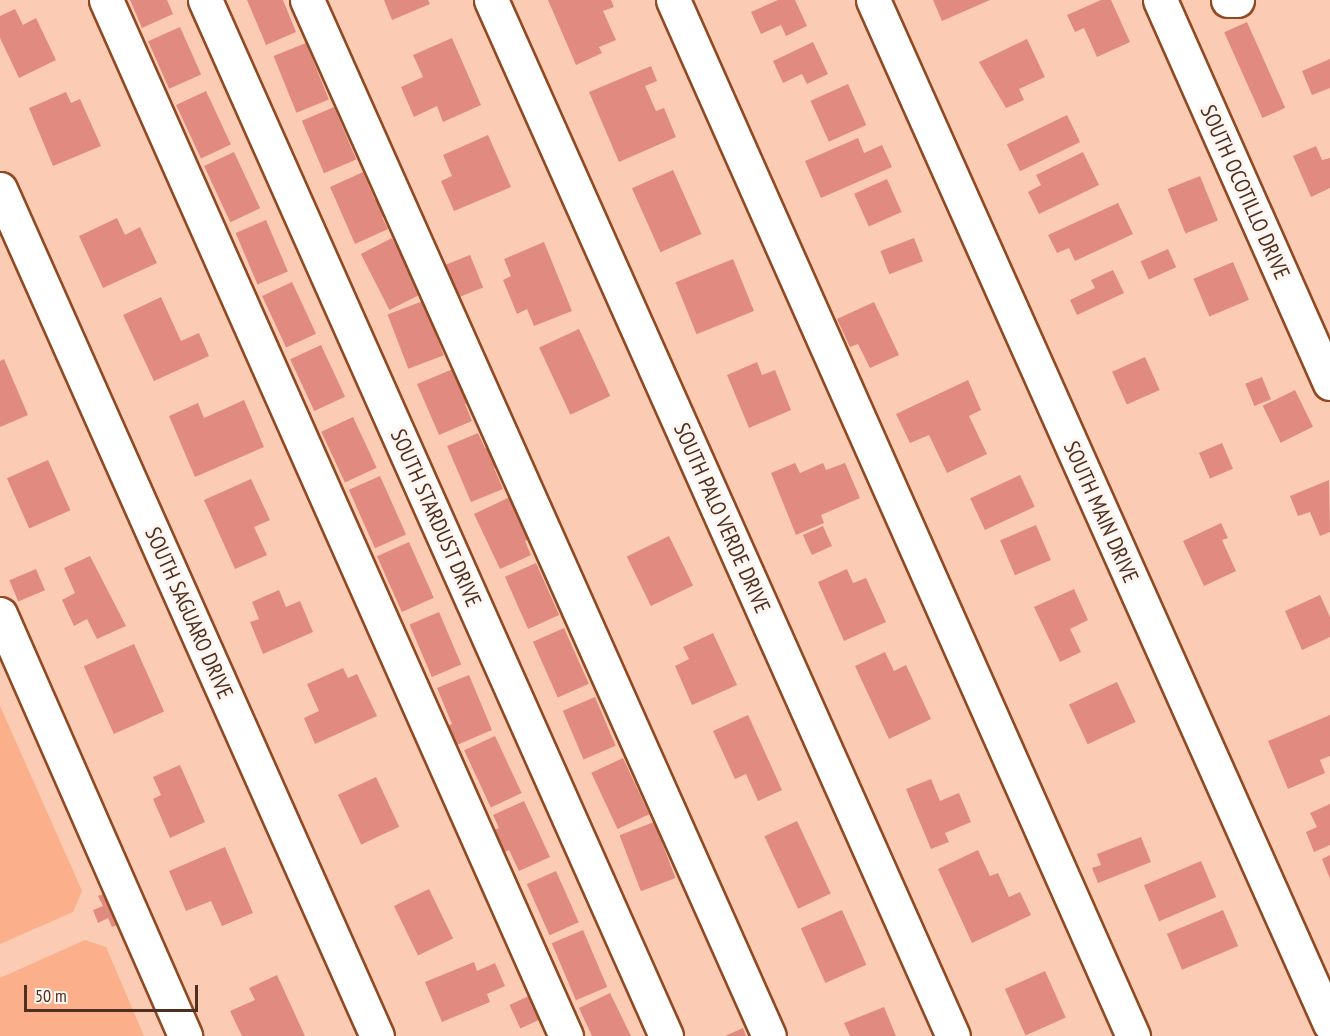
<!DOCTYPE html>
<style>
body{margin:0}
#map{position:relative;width:1330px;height:1036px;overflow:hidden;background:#fccbb3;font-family:"PT Sans Narrow",sans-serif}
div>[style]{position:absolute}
.green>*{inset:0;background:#fbaf8a}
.building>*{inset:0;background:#e18b80;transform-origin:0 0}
.roads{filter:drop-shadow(2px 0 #904a23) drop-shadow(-2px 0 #904a23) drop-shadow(0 2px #904a23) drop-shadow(0 -2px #904a23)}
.minor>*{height:33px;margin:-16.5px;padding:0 16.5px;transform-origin:16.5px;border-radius:16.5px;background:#fff}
span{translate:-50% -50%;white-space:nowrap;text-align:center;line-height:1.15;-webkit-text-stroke:6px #fff6f2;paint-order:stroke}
.street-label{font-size:22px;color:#4f2f1f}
.scale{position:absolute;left:24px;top:985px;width:174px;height:27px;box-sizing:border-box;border:3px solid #4f2f1f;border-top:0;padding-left:8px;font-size:18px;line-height:21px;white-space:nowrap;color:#4f2f1f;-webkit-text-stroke:4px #fff6f2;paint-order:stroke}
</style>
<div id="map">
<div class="green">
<div style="clip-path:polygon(0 706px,82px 891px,73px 912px,0 944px)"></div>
<div style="clip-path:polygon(85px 940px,106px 947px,144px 1036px,0 1036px,0 978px)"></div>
</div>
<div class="building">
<div style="clip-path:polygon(130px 0,167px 0,173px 14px,142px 28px)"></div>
<div style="clip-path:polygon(247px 0,283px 0,296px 32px,266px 45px)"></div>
<div style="clip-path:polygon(384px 0,428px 0,430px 4px,392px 20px)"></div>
<div style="clip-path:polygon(548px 0,611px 0,614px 7px,603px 11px,616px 40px,599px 47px,602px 53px,576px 65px)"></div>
<div style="clip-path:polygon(778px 0,795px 0,807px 26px,786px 36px,781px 25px,761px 34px,751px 12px)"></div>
<div style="clip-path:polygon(933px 0,990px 0,942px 21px)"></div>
<div style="clip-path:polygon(1101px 0,1111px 0,1130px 42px,1097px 57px,1084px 28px,1075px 32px,1067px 15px)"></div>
<div style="clip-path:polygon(15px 9px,23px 25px,36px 18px,56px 60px,19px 78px,0 38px,0 16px)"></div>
<div style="left:1247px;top:22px;width:94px;height:25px;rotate:66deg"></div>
<div style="left:180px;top:27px;width:52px;height:35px;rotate:66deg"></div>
<div style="clip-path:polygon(452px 38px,481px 105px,443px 122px,437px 106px,414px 117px,401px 87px,423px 77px,413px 55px)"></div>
<div style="clip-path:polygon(1027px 39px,1045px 77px,1019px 89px,1024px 100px,1006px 108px,979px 62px)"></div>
<div style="clip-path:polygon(813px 42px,828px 74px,807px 84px,802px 74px,783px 83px,773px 61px)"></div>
<div style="left:306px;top:43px;width:61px;height:35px;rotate:68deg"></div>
<div style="clip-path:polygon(1330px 59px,1330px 88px,1312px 95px,1302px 71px)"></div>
<div style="clip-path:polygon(651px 66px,657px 81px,645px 86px,656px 111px,664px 108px,676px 137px,619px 162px,589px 92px)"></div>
<div style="left:848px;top:84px;width:45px;height:41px;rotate:66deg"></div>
<div style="left:206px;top:91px;width:59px;height:33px;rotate:65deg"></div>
<div style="clip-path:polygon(66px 92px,71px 103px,80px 99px,101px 146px,53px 166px,29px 108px)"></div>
<div style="left:334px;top:107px;width:57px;height:35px;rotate:67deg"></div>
<div style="left:1067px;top:115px;width:30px;height:67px;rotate:64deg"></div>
<div style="clip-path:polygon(488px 135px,511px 187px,454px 211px,441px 181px,452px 176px,443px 155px)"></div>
<div style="clip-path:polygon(858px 138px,864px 153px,882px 145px,892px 167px,821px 198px,805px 161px)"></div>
<div style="clip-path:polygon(1316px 146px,1322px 160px,1330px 158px,1330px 188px,1311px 197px,1293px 156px)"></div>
<div style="left:234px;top:152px;width:62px;height:33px;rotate:65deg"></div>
<div style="clip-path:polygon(1083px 152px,1099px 185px,1039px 214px,1028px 192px,1041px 185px,1036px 175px)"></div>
<div style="left:673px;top:170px;width:70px;height:45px;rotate:66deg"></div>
<div style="clip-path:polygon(363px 172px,375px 200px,383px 197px,391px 213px,382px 217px,388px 229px,355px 244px,330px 187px)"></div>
<div style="left:1200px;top:176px;width:48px;height:35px;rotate:68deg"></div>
<div style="left:887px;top:179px;width:36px;height:36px;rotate:66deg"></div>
<div style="clip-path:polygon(1118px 203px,1133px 234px,1075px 261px,1069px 248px,1057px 253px,1048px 235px)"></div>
<div style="clip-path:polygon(117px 218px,125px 235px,140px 227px,157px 263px,103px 288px,79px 236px)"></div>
<div style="left:266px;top:220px;width:56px;height:33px;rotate:67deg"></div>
<div style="left:392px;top:238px;width:63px;height:35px;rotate:63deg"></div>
<div style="left:914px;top:238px;width:25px;height:36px;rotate:69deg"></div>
<div style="clip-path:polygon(544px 242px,572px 311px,534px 326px,527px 309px,517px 314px,503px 280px,511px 276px,504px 259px)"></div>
<div style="left:1168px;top:249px;width:20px;height:30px;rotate:66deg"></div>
<div style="left:470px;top:255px;width:35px;height:33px;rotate:68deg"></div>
<div style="left:733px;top:259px;width:56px;height:62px;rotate:68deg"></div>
<div style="left:1233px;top:262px;width:41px;height:43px;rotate:67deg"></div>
<div style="clip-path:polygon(1113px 270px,1124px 293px,1077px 315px,1070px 300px,1095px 288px,1091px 280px)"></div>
<div style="left:292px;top:282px;width:57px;height:33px;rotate:65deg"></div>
<div style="clip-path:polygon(161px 297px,181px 341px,199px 333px,209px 356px,154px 381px,123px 315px)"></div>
<div style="left:423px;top:301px;width:58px;height:38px;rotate:69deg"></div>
<div style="clip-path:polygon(874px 302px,899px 355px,870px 368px,858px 344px,850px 347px,837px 319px)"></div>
<div style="left:579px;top:329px;width:74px;height:44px;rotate:65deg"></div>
<div style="left:321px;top:345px;width:57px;height:34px;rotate:65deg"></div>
<div style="left:1145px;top:357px;width:36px;height:36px;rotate:66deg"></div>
<div style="clip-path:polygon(4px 359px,28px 415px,0 427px,0 361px)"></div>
<div style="clip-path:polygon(757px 362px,762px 375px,775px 370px,791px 410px,749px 428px,727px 375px)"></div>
<div style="clip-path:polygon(460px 366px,475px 400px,465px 404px,472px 421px,439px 435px,417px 384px)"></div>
<div style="left:1262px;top:377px;width:24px;height:18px;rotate:68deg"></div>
<div style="clip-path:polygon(968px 380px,981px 410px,969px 416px,987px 454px,947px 473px,929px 435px,910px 443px,896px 414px)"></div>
<div style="left:1295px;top:390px;width:41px;height:36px;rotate:64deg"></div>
<div style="clip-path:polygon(244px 400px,264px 447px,195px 477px,169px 416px,198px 403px,204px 418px)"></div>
<div style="left:353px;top:417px;width:56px;height:35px;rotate:65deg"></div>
<div style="clip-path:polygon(478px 433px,485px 448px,495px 443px,504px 463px,494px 468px,503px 489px,471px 502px,447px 446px)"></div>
<div style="left:1222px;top:443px;width:28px;height:25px;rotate:67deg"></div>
<div style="left:48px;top:460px;width:55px;height:45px;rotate:66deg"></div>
<div style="clip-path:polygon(795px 463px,800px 473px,823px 463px,826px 470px,845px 463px,860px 498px,821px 515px,824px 523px,796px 535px,771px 473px)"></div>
<div style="left:1020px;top:475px;width:35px;height:55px;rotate:65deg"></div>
<div style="left:380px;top:476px;width:64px;height:34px;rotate:66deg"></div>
<div style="clip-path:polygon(251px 479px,270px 520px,254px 527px,267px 555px,235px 569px,204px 500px)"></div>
<div style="clip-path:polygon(1329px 480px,1330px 532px,1320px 536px,1310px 512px,1298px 516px,1290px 496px)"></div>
<div style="clip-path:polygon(514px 495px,533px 537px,525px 541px,531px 555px,500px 569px,474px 514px)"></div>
<div style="clip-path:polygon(1221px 523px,1228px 538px,1222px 540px,1236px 571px,1204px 586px,1183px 541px)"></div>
<div style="left:1036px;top:525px;width:38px;height:39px;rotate:67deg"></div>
<div style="left:823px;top:526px;width:22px;height:22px;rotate:66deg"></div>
<div style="left:669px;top:536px;width:55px;height:47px;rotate:64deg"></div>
<div style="left:409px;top:542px;width:61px;height:35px;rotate:66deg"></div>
<div style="clip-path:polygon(90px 556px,126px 626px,97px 639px,87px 619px,74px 626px,62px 600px,75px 593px,64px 568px)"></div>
<div style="left:536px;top:563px;width:57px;height:34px;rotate:66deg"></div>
<div style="left:36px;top:569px;width:23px;height:29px;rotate:67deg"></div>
<div style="clip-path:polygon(847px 569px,853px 583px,866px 578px,886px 622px,844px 641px,818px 582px)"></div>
<div style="clip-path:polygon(1074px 589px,1088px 620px,1070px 629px,1081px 652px,1060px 662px,1034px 607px)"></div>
<div style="clip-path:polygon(279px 590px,286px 607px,300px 601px,313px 632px,263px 654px,250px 622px,259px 619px,252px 602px)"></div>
<div style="clip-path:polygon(1320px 595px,1330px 617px,1330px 637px,1302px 650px,1285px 611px)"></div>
<div style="left:439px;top:612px;width:57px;height:32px;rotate:67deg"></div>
<div style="left:564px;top:628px;width:61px;height:34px;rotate:66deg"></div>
<div style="clip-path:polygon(713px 633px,737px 685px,692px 705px,675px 666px,689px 659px,683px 647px)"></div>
<div style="left:134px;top:644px;width:74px;height:55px;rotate:66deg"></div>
<div style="clip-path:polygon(885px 652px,894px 671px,906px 665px,931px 719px,889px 739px,855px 666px)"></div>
<div style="clip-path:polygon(343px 668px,348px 678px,357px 674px,377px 716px,315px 744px,304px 718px,319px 711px,307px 684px)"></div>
<div style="clip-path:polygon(469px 675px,492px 730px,452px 747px,444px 727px,452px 724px,437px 688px)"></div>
<div style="left:1117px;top:682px;width:44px;height:53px;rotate:65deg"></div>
<div style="left:595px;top:697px;width:53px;height:35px;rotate:67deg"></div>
<div style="clip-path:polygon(748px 715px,782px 790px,758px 801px,746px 774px,735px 779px,713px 731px)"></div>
<div style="clip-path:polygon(1330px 715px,1330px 756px,1320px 760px,1325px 773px,1288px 789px,1268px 741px)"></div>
<div style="left:495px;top:736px;width:63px;height:34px;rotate:65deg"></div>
<div style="left:623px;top:758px;width:62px;height:35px;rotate:65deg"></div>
<div style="clip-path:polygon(180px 765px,205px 822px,170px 838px,153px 799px,161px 795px,153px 777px)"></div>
<div style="left:376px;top:777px;width:55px;height:42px;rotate:65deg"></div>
<div style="clip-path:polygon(931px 779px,940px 801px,959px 793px,971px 822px,945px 833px,949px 842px,931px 849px,906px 789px)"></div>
<div style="clip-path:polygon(524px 801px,550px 857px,519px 871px,509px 850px,500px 854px,489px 832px,499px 828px,493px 815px)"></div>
<div style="clip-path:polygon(1330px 804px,1330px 845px,1314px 852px,1306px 832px,1317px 827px,1310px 813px)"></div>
<div style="left:797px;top:821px;width:80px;height:36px;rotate:65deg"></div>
<div style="left:654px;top:822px;width:60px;height:37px;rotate:69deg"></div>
<div style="clip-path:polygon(1141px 837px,1151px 862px,1098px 883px,1092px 868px,1101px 865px,1097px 854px)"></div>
<div style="clip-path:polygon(225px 847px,253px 913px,222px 926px,211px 901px,186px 911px,169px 871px)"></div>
<div style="clip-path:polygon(978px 850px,990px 876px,998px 873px,1009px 897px,1020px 892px,1031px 915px,972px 943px,938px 869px)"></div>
<div style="clip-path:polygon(1330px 855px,1330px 879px,1322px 859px)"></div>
<div style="left:1201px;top:861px;width:39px;height:62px;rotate:67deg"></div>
<div style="left:556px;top:871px;width:56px;height:32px;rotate:66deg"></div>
<div style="left:429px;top:889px;width:55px;height:39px;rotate:64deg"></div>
<div style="clip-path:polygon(111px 891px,125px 922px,112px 927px,108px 918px,98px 923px,93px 910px,103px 906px,98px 896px)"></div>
<div style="left:842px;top:910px;width:60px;height:45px;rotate:66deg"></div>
<div style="left:1223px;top:910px;width:39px;height:61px;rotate:67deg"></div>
<div style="left:583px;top:930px;width:62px;height:34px;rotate:67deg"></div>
<div style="clip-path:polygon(474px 962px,477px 971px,495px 963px,505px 986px,487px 994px,490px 1002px,442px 1022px,425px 982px)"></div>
<div style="left:1045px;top:971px;width:51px;height:44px;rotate:66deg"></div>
<div style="clip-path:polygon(277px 975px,305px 1036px,242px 1036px,230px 1011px,255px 1000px,249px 988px)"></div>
<div style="clip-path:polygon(610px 993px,631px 1036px,592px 1036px,579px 1008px)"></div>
<div style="left:533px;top:994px;width:26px;height:26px;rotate:65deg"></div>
<div style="clip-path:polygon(884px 1007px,896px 1036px,850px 1036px,844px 1023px)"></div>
<div style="clip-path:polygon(743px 1028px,746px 1036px,725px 1036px)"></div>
</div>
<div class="roads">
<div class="minor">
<div style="left:106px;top:0;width:1134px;rotate:66.06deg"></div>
<div style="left:205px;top:0;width:1134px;rotate:66.01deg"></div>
<div style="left:307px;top:0;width:1134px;rotate:65.97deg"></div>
<div style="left:491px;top:0;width:1134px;rotate:65.97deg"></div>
<div style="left:673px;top:0;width:1134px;rotate:66.06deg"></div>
<div style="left:873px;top:0;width:1121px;rotate:65.95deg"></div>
<div style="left:1160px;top:0;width:419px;rotate:66.1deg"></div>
<div style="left:1228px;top:0;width:9px"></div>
<div style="left:0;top:189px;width:927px;rotate:66.01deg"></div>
<div style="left:0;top:614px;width:461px;rotate:66.3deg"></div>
</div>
</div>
<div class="street-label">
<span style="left:1245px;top:192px;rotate:66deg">SOUTH OCOTILLO DRIVE</span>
<span style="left:1101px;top:512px;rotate:66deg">SOUTH MAIN DRIVE</span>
<span style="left:436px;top:518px;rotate:66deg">SOUTH STARDUST DRIVE</span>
<span style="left:722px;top:518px;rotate:66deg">SOUTH PALO VERDE DRIVE</span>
<span style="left:189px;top:613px;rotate:66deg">SOUTH SAGUARO DRIVE</span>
</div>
<div class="scale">50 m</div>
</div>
